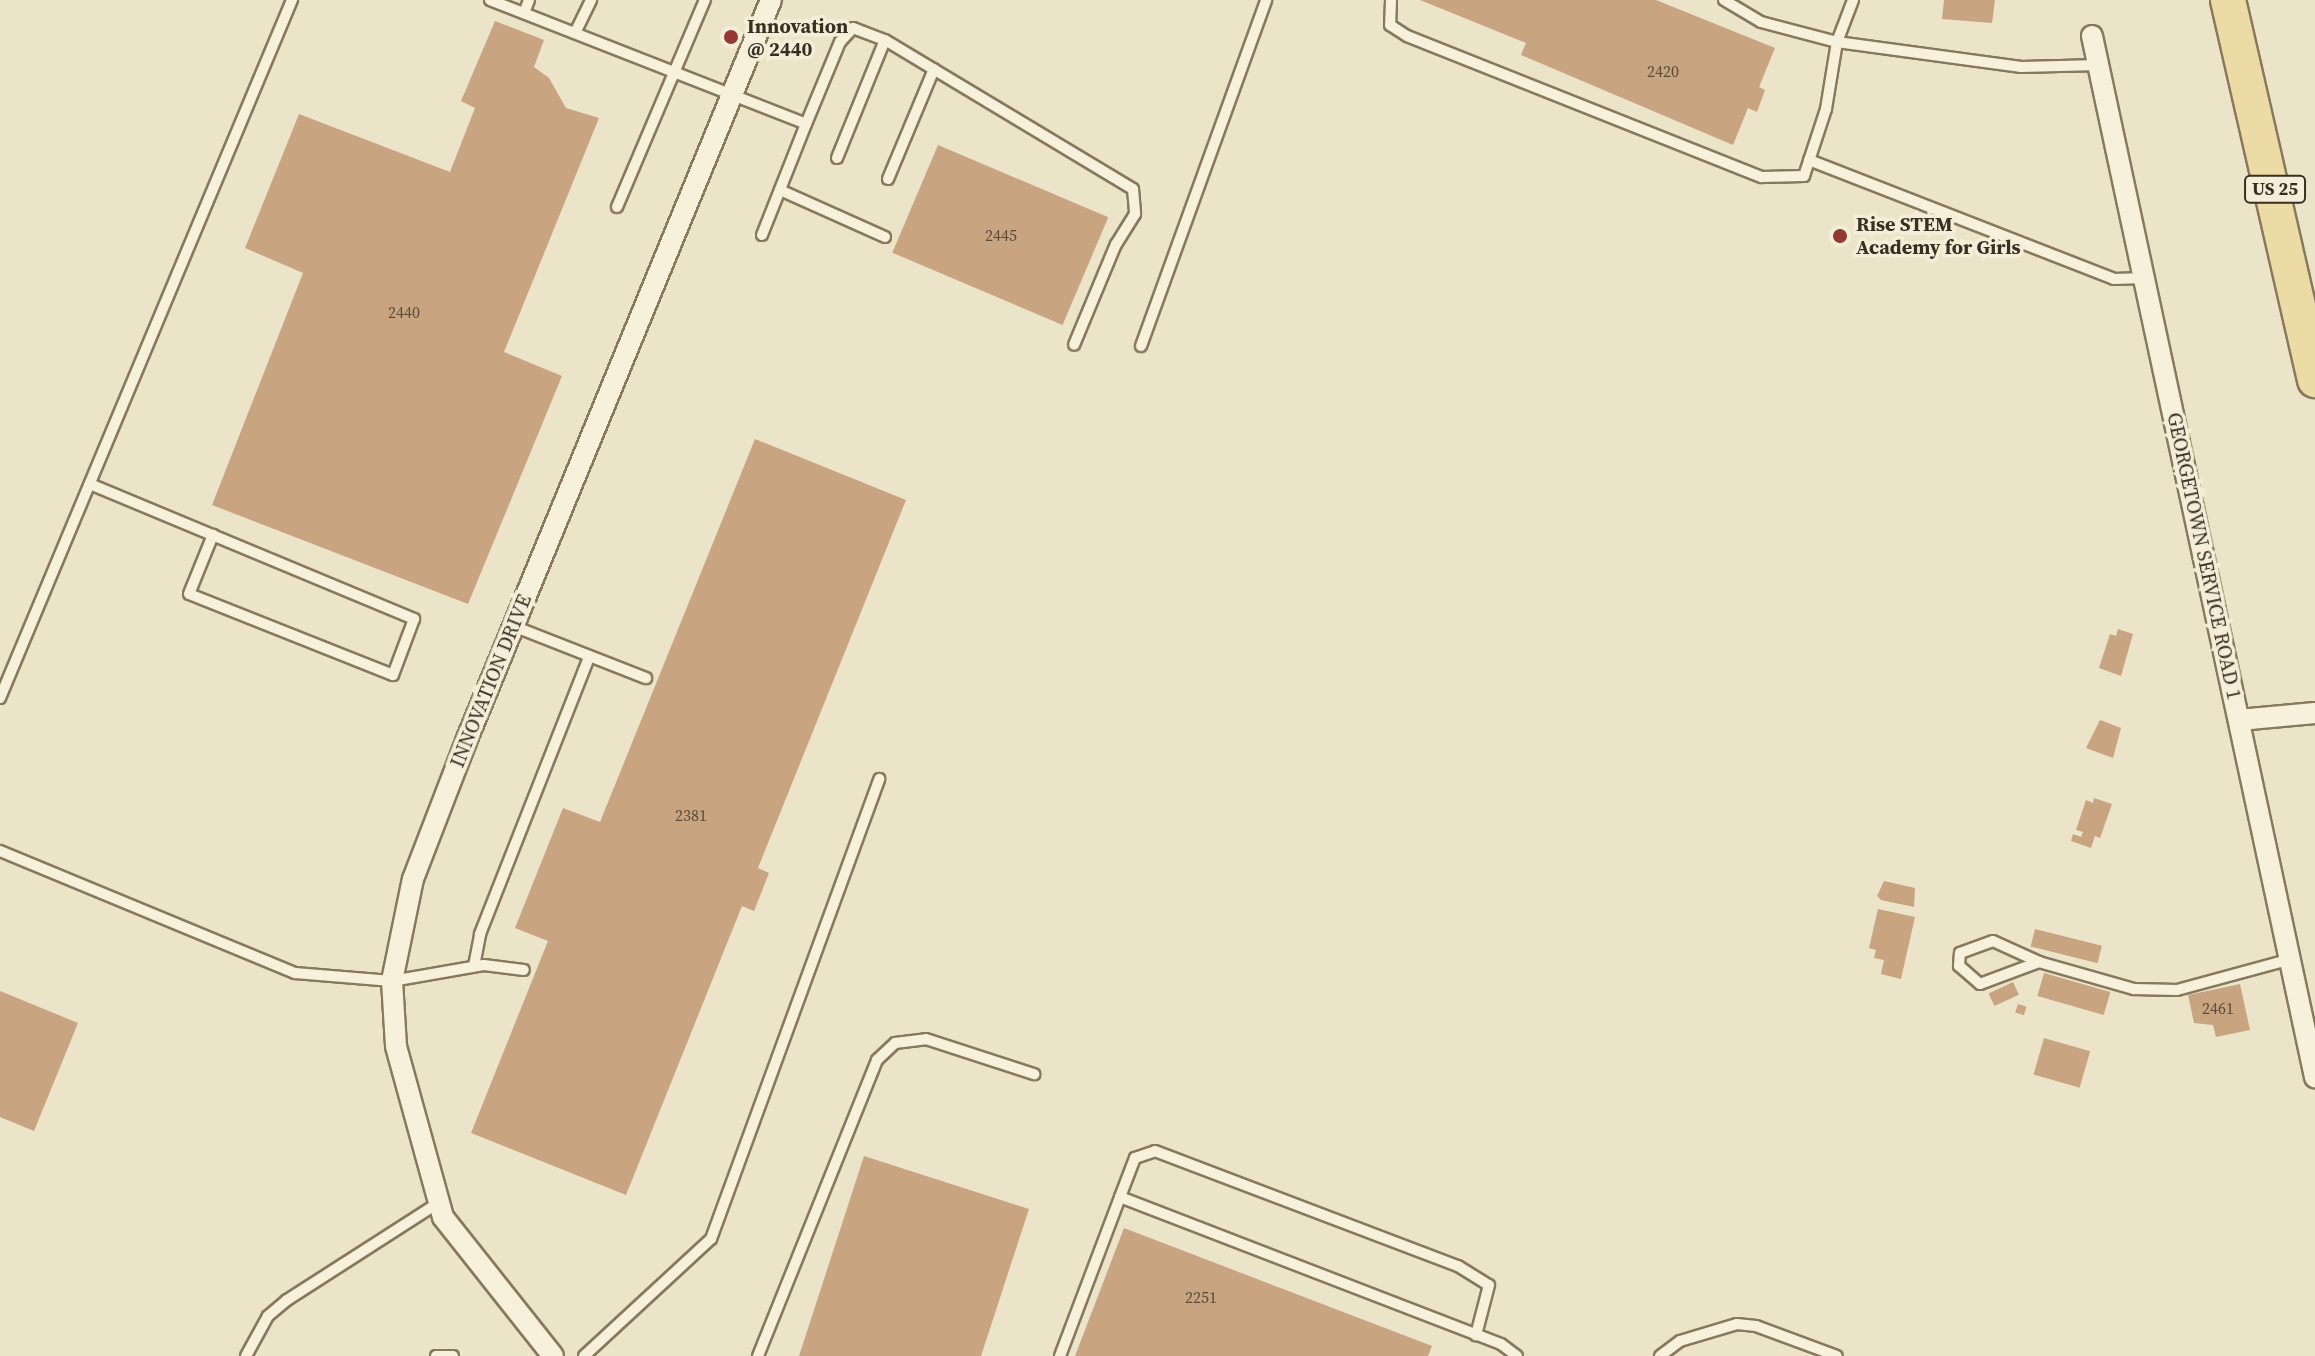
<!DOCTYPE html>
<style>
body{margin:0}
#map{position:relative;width:2315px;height:1356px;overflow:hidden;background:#ece4c9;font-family:"Source Serif 4",serif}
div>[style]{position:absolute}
.building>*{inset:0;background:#c8a481;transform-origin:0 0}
.roads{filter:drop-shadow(2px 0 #87785e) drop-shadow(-2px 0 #87785e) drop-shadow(0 2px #87785e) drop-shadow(0 -2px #87785e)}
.lane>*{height:10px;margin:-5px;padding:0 5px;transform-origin:5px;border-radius:5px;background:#f7f1dc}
.street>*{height:20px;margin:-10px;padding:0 10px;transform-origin:10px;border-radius:10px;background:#f7f1dc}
.primary>*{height:34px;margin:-17px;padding:0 17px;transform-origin:17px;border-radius:17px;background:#ecdba4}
.dots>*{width:22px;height:22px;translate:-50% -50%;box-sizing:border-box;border:4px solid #f4eed8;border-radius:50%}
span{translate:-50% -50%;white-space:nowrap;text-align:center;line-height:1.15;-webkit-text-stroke:7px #f4eed8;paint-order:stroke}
.number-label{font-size:16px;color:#5d4c39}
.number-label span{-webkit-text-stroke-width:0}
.shield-label span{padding:2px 6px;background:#f4eed8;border:2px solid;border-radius:6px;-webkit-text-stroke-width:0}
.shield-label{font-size:18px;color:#392e21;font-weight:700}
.poi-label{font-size:20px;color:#392e21;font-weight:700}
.left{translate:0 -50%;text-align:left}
.street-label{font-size:20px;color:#392e21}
</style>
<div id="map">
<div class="building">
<div style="clip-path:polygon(1420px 0,1656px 0,1775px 48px,1759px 87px,1765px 90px,1757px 112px,1748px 108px,1733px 145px,1521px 55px,1526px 43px)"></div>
<div style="clip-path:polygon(1944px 0,1995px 0,1992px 23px,1942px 19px)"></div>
<div style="clip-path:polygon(495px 21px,544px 40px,534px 67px,549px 78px,566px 108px,599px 118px,504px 352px,562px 376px,468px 604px,212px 505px,303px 273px,245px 248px,299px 114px,450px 172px,475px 108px,461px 101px)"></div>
<div style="left:938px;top:145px;width:185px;height:117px;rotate:23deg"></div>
<div style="clip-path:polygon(755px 439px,906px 500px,758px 868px,769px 873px,754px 911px,742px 906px,626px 1195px,471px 1133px,548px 941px,515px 928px,563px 808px,600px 822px)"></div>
<div style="clip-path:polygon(2118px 629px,2133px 634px,2121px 676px,2099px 668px,2110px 634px,2116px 636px)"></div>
<div style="clip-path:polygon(2100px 720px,2121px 728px,2113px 758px,2086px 748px)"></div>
<div style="clip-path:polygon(2094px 798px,2112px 804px,2100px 838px,2095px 836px,2091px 848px,2071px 841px,2073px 834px,2081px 837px,2083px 832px,2076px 830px,2086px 800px,2093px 803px)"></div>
<div style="clip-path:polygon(1884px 881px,1915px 888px,1914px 907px,1881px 900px,1877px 896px)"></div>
<div style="clip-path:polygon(1878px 909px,1915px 917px,1901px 979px,1881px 974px,1884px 960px,1874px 958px,1876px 950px,1869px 948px)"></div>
<div style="left:2035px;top:929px;width:69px;height:18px;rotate:14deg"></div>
<div style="left:2044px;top:973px;width:69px;height:24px;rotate:16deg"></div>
<div style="left:2013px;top:982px;width:14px;height:27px;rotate:65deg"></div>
<div style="clip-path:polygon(2240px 984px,2250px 1030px,2216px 1037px,2213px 1025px,2194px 1023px,2188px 995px)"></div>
<div style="clip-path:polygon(0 991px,78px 1023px,34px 1131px,0 1117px)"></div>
<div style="left:2018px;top:1004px;width:9px;height:9px;rotate:18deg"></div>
<div style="left:2044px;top:1038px;width:48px;height:38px;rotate:16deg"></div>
<div style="clip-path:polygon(864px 1156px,1029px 1209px,981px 1356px,799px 1356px)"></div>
<div style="clip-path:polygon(1124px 1228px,1432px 1346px,1428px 1356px,1075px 1356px)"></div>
</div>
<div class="roads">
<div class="lane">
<div style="left:490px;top:0;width:339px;rotate:21.4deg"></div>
<div style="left:806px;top:124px;width:89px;rotate:-67.5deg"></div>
<div style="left:840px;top:42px;width:19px;rotate:-47deg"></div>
<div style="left:853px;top:28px;width:34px;rotate:21deg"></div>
<div style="left:885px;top:40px;width:289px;rotate:31deg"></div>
<div style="left:1133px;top:189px;width:25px;rotate:85deg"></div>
<div style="left:1135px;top:214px;width:36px;rotate:122deg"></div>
<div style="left:1116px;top:244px;width:109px;rotate:112.6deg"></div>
<div style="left:1391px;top:0;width:25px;rotate:92deg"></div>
<div style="left:1390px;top:25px;width:20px;rotate:33deg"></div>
<div style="left:1407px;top:36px;width:382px;rotate:21.7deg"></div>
<div style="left:1762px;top:177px;width:42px;rotate:-1.4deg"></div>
<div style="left:1804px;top:176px;width:71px;rotate:-71.8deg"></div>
<div style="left:1826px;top:109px;width:68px;rotate:-80.7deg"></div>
<div style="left:1837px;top:42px;width:186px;rotate:7.7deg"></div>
<div style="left:2021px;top:67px;width:78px;rotate:-1.5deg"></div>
<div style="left:1724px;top:0;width:43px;rotate:30.7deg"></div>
<div style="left:1761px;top:22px;width:79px;rotate:14.7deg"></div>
<div style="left:1837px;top:42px;width:45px;rotate:-69.1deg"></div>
<div style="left:524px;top:13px;width:14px;rotate:-69deg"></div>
<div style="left:575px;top:33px;width:37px;rotate:-64deg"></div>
<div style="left:837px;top:158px;width:127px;rotate:-67.9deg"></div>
<div style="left:1809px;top:160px;width:327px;rotate:21.3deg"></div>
<div style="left:2114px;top:279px;width:30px;rotate:-2deg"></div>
<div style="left:888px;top:179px;width:119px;rotate:-67.3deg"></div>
<div style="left:780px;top:190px;width:115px;rotate:24.1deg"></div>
<div style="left:617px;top:207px;width:225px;rotate:-67deg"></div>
<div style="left:762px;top:235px;width:119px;rotate:-68.4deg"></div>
<div style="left:1141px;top:346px;width:368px;rotate:-70.1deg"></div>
<div style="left:90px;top:484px;width:351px;rotate:22.6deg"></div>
<div style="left:414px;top:619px;width:60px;rotate:110.6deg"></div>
<div style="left:393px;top:675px;width:219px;rotate:-158.3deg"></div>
<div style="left:189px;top:594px;width:64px;rotate:-67.9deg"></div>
<div style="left:513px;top:626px;width:143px;rotate:21.4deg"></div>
<div style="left:0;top:698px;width:757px;rotate:-67.3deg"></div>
<div style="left:0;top:851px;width:319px;rotate:22.5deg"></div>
<div style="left:295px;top:973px;width:97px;rotate:4.7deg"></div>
<div style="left:392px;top:981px;width:93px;rotate:-9.9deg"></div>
<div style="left:484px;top:965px;width:40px;rotate:7.1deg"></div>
<div style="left:2039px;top:962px;width:63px;rotate:159.6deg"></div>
<div style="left:1980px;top:984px;width:28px;rotate:-139deg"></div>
<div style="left:1959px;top:966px;width:13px;rotate:-86deg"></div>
<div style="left:1960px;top:953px;width:35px;rotate:-20deg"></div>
<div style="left:1993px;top:941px;width:51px;rotate:24.5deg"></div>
<div style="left:2039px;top:962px;width:99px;rotate:15.9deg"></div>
<div style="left:2134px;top:989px;width:43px;rotate:1.3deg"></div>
<div style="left:2177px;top:990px;width:118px;rotate:-15.2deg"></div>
<div style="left:474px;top:966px;width:33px;rotate:-79deg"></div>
<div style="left:480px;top:934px;width:298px;rotate:-68.5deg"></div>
<div style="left:1120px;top:1197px;width:42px;rotate:-69deg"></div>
<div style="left:1135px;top:1158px;width:21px;rotate:-19deg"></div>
<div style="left:1155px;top:1151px;width:324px;rotate:20.8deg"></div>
<div style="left:1458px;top:1266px;width:36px;rotate:32deg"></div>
<div style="left:1489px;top:1285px;width:52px;rotate:104.6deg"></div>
<div style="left:246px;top:1356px;width:46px;rotate:-61.2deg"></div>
<div style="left:268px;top:1316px;width:25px;rotate:-40deg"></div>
<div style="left:287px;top:1300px;width:179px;rotate:-32.7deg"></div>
<div style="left:436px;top:1356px;width:17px"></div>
<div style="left:584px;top:1356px;width:173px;rotate:-42.7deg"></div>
<div style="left:711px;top:1239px;width:490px;rotate:-69.9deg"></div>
<div style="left:758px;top:1356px;width:319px;rotate:-68.1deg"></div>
<div style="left:877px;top:1060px;width:25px;rotate:-43deg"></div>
<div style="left:895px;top:1043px;width:31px;rotate:-7deg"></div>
<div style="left:926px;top:1039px;width:114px;rotate:18deg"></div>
<div style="left:1060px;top:1356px;width:170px;rotate:-69.3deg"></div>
<div style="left:1120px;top:1197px;width:408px;rotate:21.1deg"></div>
<div style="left:1501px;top:1344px;width:20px;rotate:37deg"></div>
<div style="left:1660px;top:1356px;width:25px;rotate:-37deg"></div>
<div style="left:1680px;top:1341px;width:59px;rotate:-16.6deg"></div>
<div style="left:1737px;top:1324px;width:19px;rotate:6deg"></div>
<div style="left:1756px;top:1326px;width:86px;rotate:20.3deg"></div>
</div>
<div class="street">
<div style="left:2092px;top:36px;width:1065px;rotate:77.91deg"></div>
<div style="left:2239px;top:720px;width:76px;rotate:-5.3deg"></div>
<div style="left:553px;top:1356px;width:177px;rotate:-128.4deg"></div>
<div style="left:443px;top:1217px;width:177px;rotate:-105.4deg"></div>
<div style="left:396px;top:1046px;width:65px;rotate:-93.5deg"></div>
<div style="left:392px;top:981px;width:104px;rotate:-78.4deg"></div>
<div style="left:413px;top:879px;width:150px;rotate:-68.9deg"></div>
<div style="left:467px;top:739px;width:799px;rotate:-67.64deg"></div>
</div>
<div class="primary">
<div style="left:2228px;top:0;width:390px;rotate:77.1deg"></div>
</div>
</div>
<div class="dots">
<div style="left:731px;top:37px;background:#933932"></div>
<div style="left:1840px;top:236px;background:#933932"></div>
</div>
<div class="number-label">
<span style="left:1663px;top:71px">2420</span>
<span style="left:1001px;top:235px">2445</span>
<span style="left:404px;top:312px">2440</span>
<span style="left:691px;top:815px">2381</span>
<span style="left:2218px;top:1008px">2461</span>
<span style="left:1201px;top:1297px">2251</span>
</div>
<div class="shield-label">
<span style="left:2275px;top:189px">US 25</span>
</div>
<div class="poi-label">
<span class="left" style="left:747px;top:38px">Innovation<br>@ 2440</span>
<span class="left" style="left:1856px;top:236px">Rise STEM<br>Academy for Girls</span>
</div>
<div class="street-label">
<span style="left:2204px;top:556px;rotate:78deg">GEORGETOWN SERVICE ROAD 1</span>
<span style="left:491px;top:681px;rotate:-68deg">INNOVATION DRIVE</span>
</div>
</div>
